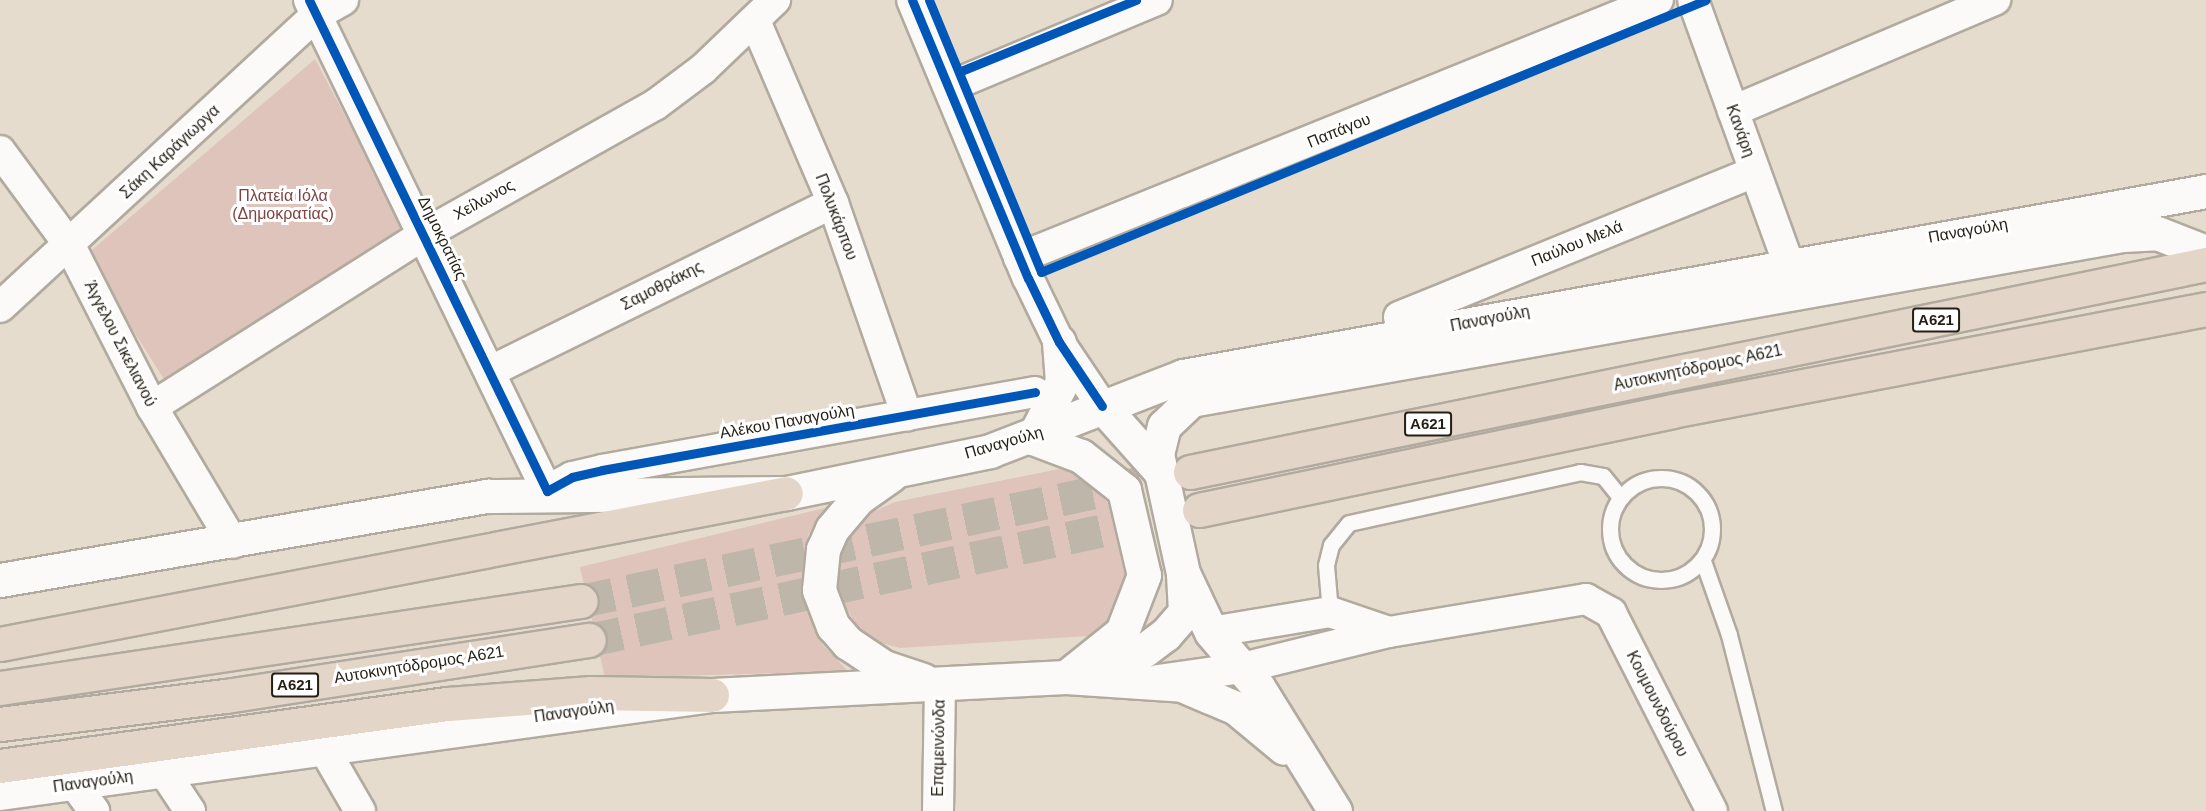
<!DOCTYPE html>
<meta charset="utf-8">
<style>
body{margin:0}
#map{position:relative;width:2206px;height:811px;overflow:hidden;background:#e5dccd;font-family:Helvetica,sans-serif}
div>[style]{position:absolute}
.green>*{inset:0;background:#dfc4bc}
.highway-tunnel>*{height:33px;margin-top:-16.5px;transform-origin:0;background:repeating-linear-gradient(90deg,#beb6a8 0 33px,transparent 0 49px)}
.roads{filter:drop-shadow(2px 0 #b1aa9e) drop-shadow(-2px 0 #b1aa9e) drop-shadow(0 2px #b1aa9e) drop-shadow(0 -2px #b1aa9e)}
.lane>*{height:15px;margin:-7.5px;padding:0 7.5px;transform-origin:7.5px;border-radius:7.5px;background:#fbfaf8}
.lane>.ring{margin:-7.5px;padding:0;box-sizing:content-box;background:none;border:15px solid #fbfaf8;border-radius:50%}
.street>*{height:30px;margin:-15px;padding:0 15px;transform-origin:15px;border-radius:15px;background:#fbfaf8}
.secondary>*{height:33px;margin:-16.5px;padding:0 16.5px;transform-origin:16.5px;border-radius:16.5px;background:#fbfaf8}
.highway>*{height:33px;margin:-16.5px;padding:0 16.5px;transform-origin:16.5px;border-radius:16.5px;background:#e4d5c9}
.cycleway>*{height:9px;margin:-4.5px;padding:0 4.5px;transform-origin:4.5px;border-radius:4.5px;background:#0057b8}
span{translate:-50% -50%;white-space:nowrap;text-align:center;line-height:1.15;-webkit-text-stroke:6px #fff;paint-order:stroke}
.shield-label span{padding:2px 4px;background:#fff;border:2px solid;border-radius:4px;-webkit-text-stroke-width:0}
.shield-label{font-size:15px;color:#241e14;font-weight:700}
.street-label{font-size:16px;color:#241e14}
.park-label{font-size:16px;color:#7e4443}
</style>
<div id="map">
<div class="green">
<div style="clip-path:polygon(315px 59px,406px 231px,170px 389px,86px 255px)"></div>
<div style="clip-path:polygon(1059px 469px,1078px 474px,1113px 508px,1129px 587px,1104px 635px,900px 648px,877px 642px,855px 623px,840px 597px,839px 556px,852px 529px,870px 513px,895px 502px)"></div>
<div style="clip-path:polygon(825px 508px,808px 535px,802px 585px,823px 645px,848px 671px,605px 678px,580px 567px)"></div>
</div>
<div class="highway-tunnel">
<div style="left:581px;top:601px;width:623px;rotate:-11.96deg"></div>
<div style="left:589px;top:640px;width:623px;rotate:-12.05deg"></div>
</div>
<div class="roads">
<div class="lane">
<div class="ring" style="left:1610px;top:478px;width:87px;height:87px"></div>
<div style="left:1703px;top:561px;width:78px;rotate:70.6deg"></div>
<div style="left:1729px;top:635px;width:182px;rotate:75.7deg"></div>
<div style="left:1330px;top:612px;width:47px;rotate:-94.9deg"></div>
<div style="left:1326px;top:565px;width:21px;rotate:-76deg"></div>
<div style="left:1331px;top:545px;width:28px;rotate:-51deg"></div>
<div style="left:1349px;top:523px;width:237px;rotate:-12.4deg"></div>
<div style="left:1580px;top:472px;width:23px;rotate:10deg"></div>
<div style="left:1603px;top:476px;width:27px;rotate:51deg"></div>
</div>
<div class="street">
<div style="left:309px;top:0;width:546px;rotate:64.14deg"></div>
<div style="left:547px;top:491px;width:29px;rotate:-29deg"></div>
<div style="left:572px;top:477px;width:31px;rotate:-13deg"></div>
<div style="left:602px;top:470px;width:440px;rotate:-10.2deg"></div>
<div style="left:912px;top:0;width:301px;rotate:67.4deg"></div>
<div style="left:1028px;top:278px;width:71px;rotate:64.2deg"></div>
<div style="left:1059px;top:342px;width:77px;rotate:56.1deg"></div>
<div style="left:1693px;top:0;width:279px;rotate:70.1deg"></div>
<div style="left:755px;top:21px;width:198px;rotate:66.8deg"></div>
<div style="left:833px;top:203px;width:225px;rotate:70.8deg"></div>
<div style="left:951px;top:86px;width:223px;rotate:-22.7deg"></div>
<div style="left:1733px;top:111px;width:285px;rotate:-23deg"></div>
<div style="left:0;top:151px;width:118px;rotate:53.6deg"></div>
<div style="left:70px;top:246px;width:181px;rotate:63deg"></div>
<div style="left:152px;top:407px;width:158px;rotate:59.2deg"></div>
<div style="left:1019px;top:258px;width:689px;rotate:-21.99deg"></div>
<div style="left:0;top:307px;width:430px;rotate:-42.7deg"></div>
<div style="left:316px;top:15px;width:31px;rotate:-29deg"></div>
<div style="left:1399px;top:317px;width:384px;rotate:-22.2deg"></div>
<div style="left:491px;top:371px;width:381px;rotate:-26.2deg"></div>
<div style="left:152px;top:407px;width:321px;rotate:-32.4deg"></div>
<div style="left:423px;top:235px;width:266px;rotate:-29.3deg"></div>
<div style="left:655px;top:105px;width:60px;rotate:-36.9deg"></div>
<div style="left:703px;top:69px;width:100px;rotate:-43.8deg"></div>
<div style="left:1211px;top:632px;width:121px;rotate:-9.5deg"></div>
<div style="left:1330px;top:612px;width:62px;rotate:18.7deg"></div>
<div style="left:1158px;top:680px;width:85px;rotate:-8.1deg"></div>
<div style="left:1242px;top:668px;width:151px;rotate:-13.8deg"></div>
<div style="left:1389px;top:632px;width:200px;rotate:-9.5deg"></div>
<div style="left:1586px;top:599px;width:29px;rotate:29deg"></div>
<div style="left:1611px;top:613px;width:222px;rotate:63deg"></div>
<div style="left:323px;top:747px;width:74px;rotate:60deg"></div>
<div style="left:164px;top:772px;width:47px;rotate:56.3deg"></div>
<div style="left:76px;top:786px;width:31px;rotate:54deg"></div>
<div style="left:938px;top:811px;width:127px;rotate:-89.1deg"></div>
</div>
<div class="secondary">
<div style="left:1102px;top:406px;width:86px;rotate:48.3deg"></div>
<div style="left:1033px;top:438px;width:51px;rotate:20.6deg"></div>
<div style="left:1081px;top:456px;width:55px;rotate:38.3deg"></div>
<div style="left:1124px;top:490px;width:87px;rotate:76.8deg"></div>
<div style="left:1144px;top:575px;width:61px;rotate:111.1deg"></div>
<div style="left:1122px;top:632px;width:72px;rotate:141.2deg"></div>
<div style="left:1033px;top:438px;width:63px;rotate:-62.6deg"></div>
<div style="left:1062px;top:382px;width:40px;rotate:-94.3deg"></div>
<div style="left:891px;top:475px;width:39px;rotate:145deg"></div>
<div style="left:859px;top:497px;width:42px;rotate:130.2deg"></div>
<div style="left:832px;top:529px;width:22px;rotate:114deg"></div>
<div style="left:823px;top:549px;width:41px;rotate:95.6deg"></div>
<div style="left:819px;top:590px;width:39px;rotate:69deg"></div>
<div style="left:833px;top:626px;width:23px;rotate:49deg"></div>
<div style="left:848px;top:643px;width:43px;rotate:33.7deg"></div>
<div style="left:884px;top:667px;width:41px;rotate:18.4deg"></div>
<div style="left:0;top:580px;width:495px;rotate:-9.8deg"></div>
<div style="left:488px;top:496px;width:298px;rotate:-0.6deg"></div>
<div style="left:786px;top:493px;width:208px;rotate:-11.6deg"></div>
<div style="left:990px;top:451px;width:207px;rotate:-21.2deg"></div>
<div style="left:1183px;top:376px;width:1040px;rotate:-10.25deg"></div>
<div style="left:1094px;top:670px;width:42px;rotate:-16.7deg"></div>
<div style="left:1134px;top:658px;width:39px;rotate:-37deg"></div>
<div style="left:1165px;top:635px;width:30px;rotate:-49deg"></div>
<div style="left:1185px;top:612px;width:35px;rotate:-93deg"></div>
<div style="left:0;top:793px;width:719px;rotate:-7.84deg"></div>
<div style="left:712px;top:695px;width:354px;rotate:-2.9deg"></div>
<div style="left:1066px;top:677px;width:116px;rotate:3.9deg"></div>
<div style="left:1182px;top:685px;width:59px;rotate:23.1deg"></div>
<div style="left:1236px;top:708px;width:62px;rotate:39.8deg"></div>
<div style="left:1335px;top:811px;width:146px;rotate:-121.8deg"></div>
<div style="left:1258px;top:687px;width:72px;rotate:-130.5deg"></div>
<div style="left:1211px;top:632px;width:65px;rotate:-115.4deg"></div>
<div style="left:1183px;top:573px;width:122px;rotate:-102.3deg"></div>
<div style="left:1157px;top:454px;width:29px;rotate:-76deg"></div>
<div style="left:1164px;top:426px;width:37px;rotate:-44deg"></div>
<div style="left:1191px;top:400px;width:946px;rotate:-10.04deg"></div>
<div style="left:2123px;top:235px;width:34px;rotate:-3deg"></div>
<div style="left:2157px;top:233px;width:53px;rotate:21.2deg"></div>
</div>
<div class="highway">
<div style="left:1190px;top:472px;width:1037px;rotate:-11.57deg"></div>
<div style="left:1199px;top:510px;width:483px;rotate:-11.8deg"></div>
<div style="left:1672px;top:411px;width:544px;rotate:-10.81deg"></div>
<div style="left:0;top:644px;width:800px;rotate:-10.87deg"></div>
<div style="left:0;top:688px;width:587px;rotate:-8.52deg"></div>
<div style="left:0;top:724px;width:228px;rotate:-7.1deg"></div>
<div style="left:226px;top:696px;width:367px;rotate:-8.8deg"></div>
<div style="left:0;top:766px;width:452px;rotate:-7.9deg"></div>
<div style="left:448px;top:704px;width:143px;rotate:-4.4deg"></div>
<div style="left:591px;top:693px;width:121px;rotate:0.9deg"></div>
</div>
</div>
<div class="cycleway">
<div style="left:309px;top:0;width:546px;rotate:64.14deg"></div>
<div style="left:547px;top:491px;width:29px;rotate:-29deg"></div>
<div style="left:572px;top:477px;width:31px;rotate:-13deg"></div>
<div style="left:602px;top:470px;width:440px;rotate:-10.2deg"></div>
<div style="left:912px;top:0;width:301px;rotate:67.4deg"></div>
<div style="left:1028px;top:278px;width:71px;rotate:64.2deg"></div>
<div style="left:1059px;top:342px;width:77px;rotate:56.1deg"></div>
<div style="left:929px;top:0;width:294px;rotate:67.6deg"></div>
<div style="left:1041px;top:272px;width:718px;rotate:-22.25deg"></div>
<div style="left:961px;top:71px;width:189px;rotate:-22.1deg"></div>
</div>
<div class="shield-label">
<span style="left:1936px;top:320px">Α621</span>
<span style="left:1428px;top:424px">Α621</span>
<span style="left:295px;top:685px">Α621</span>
</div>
<div class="street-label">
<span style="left:1339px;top:131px;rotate:-22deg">Παπάγου</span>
<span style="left:1740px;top:131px;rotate:70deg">Κανάρη</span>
<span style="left:170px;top:152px;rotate:-43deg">Σάκη Καράγιωργα</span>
<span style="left:484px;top:200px;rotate:-29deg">Χείλωνος</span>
<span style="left:836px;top:217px;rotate:69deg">Πολυκάρπου</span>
<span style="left:1968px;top:231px;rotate:-10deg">Παναγούλη</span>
<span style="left:442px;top:238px;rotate:64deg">Δημοκρατίας</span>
<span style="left:1577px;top:244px;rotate:-22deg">Παύλου Μελά</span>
<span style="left:662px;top:286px;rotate:-27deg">Σαμοθράκης</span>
<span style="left:1490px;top:319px;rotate:-11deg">Παναγούλη</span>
<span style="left:120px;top:344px;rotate:63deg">Άγγελου Σικελιανού</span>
<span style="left:1698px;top:368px;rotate:-12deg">Αυτοκινητόδρομος Α621</span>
<span style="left:787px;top:422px;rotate:-10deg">Αλέκου Παναγούλη</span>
<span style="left:1004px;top:443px;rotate:-16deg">Παναγούλη</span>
<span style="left:419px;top:665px;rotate:-9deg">Αυτοκινητόδρομος Α621</span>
<span style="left:1657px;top:704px;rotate:63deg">Κουμουνδούρου</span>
<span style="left:574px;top:712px;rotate:-8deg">Παναγούλη</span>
<span style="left:939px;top:748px;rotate:-89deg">Επαμεινώνδα</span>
<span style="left:93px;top:782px;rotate:-8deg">Παναγούλη</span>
</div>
<div class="park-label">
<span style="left:283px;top:205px">Πλατεία Ιόλα<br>(Δημοκρατίας)</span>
</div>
</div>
